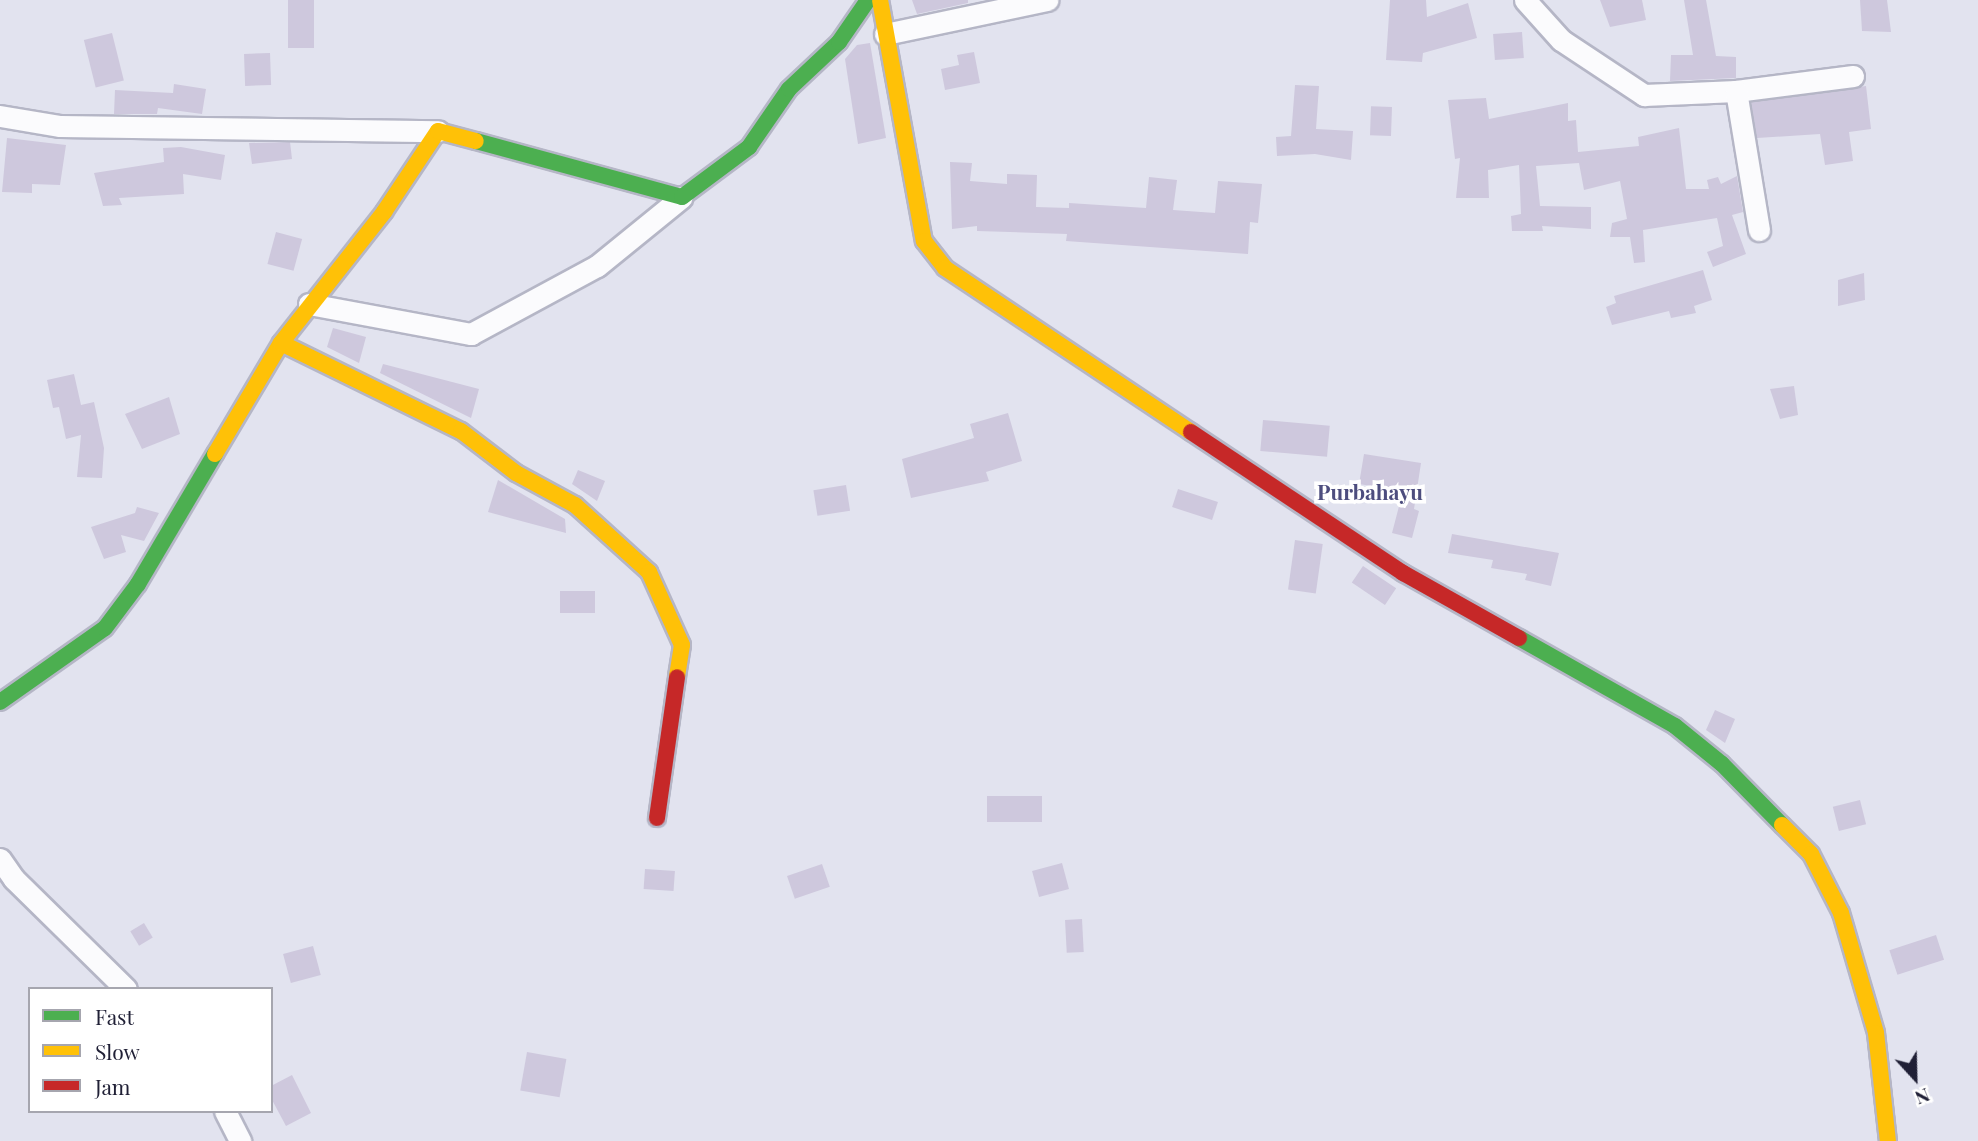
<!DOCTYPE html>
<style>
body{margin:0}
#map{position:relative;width:1978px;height:1141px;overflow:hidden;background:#e2e3ef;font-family:"Playfair Display",serif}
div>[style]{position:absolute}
.building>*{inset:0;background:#cec8dd;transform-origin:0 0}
.roads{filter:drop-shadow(2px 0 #b5b6c6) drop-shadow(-2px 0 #b5b6c6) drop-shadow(0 2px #b5b6c6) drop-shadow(0 -2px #b5b6c6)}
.street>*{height:21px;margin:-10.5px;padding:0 10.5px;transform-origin:10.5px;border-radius:10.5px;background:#fbfbfd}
.fast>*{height:16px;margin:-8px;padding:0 8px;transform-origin:8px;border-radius:8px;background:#4caf50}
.slow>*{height:16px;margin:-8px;padding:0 8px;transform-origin:8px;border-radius:8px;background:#ffc107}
.jam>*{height:16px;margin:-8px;padding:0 8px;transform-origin:8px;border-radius:8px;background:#c62828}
span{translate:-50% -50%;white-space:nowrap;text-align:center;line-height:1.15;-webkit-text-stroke:7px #fff;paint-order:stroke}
.quarter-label{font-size:21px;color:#4d4d7e;font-weight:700}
.legend{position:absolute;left:28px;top:987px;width:245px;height:126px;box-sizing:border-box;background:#fff;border:2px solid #a6a6af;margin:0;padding:9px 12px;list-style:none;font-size:21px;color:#202036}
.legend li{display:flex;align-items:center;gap:14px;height:35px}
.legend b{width:35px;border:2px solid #a6a6af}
.north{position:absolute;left:1880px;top:1043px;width:70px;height:70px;-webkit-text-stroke:5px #fff;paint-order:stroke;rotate:158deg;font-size:19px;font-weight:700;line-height:28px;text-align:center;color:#202036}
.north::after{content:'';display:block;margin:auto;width:24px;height:32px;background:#202036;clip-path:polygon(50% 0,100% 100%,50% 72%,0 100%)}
</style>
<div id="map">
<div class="building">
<div style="left:288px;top:0;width:26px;height:48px"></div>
<div style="clip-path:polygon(912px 0,968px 0,968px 3px,917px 14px)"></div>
<div style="clip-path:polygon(1390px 0,1426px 0,1427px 17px,1468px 3px,1477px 38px,1423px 53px,1422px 62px,1386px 60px)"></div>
<div style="clip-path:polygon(1600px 0,1642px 0,1646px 20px,1610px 27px)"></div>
<div style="clip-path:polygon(1684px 0,1706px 0,1716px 56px,1736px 57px,1736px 78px,1670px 81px,1671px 55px,1693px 55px)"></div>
<div style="clip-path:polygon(1860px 0,1887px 0,1891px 32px,1862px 31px)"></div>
<div style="left:1522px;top:32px;width:26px;height:29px;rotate:86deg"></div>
<div style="left:112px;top:33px;width:49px;height:29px;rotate:76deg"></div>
<div style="clip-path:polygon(870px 43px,886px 138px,858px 144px,845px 59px,857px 45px)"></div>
<div style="clip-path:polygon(974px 52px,980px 83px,945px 90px,941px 69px,959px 65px,957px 55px)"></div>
<div style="left:270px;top:53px;width:32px;height:26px;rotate:88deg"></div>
<div style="clip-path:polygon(174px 84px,206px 89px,202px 114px,158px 108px,157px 114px,114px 114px,115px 90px,173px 93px)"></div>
<div style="clip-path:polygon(1295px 85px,1319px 86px,1316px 129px,1353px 131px,1351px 160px,1315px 154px,1277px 156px,1276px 137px,1291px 136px)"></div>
<div style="clip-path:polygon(1866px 86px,1871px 129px,1849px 132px,1853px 161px,1825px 165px,1820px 134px,1757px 138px,1751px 102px)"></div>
<div style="clip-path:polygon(1486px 98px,1489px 119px,1568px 103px,1568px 121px,1576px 120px,1578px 152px,1639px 146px,1638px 137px,1679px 128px,1686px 189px,1709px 189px,1707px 180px,1718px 177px,1721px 184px,1737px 176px,1743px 212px,1732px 215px,1746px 254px,1713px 267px,1707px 252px,1723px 246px,1717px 218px,1643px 230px,1645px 262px,1634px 263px,1630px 237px,1610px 237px,1612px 223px,1627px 219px,1620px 181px,1584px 190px,1579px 163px,1536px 166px,1540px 206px,1591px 207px,1591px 229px,1542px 226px,1543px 231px,1512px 231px,1511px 216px,1521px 214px,1519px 165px,1488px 170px,1489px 198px,1456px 198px,1460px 158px,1455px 159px,1448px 100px)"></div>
<div style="left:1392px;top:107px;width:29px;height:21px;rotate:92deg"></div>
<div style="clip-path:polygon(7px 138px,66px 145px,60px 185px,32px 184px,32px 193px,2px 192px)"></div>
<div style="clip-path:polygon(290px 142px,292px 159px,252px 164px,249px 143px)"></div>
<div style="clip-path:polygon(181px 147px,225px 155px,221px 180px,183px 174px,184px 194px,119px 198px,122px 205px,103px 206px,94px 173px,164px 162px,163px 148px)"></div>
<div style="clip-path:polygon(950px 162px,972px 163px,970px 181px,1007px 184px,1007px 174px,1037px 175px,1036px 207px,1069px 208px,1069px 203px,1146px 208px,1149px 177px,1177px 180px,1173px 210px,1215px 213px,1218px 181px,1262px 184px,1258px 223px,1250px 222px,1248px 254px,1066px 241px,1067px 234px,977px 231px,977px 226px,952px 229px)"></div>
<div style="left:276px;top:232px;width:27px;height:33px;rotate:15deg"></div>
<div style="clip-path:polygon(1703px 270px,1712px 300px,1694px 306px,1696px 313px,1671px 318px,1669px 311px,1612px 325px,1606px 307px,1616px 303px,1614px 296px)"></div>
<div style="clip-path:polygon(1864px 273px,1865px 300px,1838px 306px,1838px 280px)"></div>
<div style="clip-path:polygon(333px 328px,366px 337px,359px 363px,327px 347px)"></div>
<div style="clip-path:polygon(383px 364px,479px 389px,471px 418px,380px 373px)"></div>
<div style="clip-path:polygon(74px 374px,81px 405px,94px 402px,104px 448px,102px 478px,77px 477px,81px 435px,66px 439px,59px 407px,53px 408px,47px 380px)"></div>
<div style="clip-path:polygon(1794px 386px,1798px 415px,1780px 419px,1770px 389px)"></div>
<div style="clip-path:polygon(169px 397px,180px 434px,142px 449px,125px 414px)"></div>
<div style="clip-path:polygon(1008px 413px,1022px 461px,986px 472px,989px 481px,911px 498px,902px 459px,974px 438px,970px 424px)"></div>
<div style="left:1263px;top:420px;width:67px;height:31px;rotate:5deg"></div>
<div style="clip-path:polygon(1364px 454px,1421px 463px,1414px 509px,1419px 511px,1412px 538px,1392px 533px,1403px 491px,1359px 484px)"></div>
<div style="clip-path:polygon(578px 470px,605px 481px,597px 501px,572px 484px)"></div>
<div style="clip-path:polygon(498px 480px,565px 519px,566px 533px,488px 512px)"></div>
<div style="left:846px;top:485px;width:26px;height:33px;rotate:81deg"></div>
<div style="left:1178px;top:489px;width:42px;height:19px;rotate:18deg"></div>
<div style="clip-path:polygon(137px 507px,159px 513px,144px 541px,121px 535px,126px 552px,104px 559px,91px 527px,135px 513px)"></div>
<div style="clip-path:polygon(1452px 534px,1559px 553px,1551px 586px,1525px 580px,1527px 574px,1491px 568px,1493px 560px,1448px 553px)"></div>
<div style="left:1295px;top:540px;width:28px;height:50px;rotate:8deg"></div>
<div style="left:1363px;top:566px;width:40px;height:20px;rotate:34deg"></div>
<div style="left:595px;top:591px;width:22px;height:35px;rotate:90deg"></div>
<div style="clip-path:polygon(1715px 710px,1735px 719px,1725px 743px,1706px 730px)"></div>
<div style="left:1042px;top:796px;width:26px;height:55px;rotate:90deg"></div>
<div style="left:1860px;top:800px;width:25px;height:28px;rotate:76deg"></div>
<div style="left:1062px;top:863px;width:27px;height:31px;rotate:75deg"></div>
<div style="left:822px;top:864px;width:24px;height:37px;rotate:71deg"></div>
<div style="left:645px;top:869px;width:30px;height:20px;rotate:4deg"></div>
<div style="left:1082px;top:919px;width:33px;height:17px;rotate:87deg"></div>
<div style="left:144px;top:923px;width:17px;height:16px;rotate:59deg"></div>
<div style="left:1936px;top:935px;width:26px;height:49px;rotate:72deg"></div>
<div style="left:313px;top:946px;width:30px;height:31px;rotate:75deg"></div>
<div style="left:527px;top:1052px;width:40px;height:39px;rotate:10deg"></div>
<div style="clip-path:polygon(292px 1075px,311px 1113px,286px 1126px,271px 1098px,271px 1086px)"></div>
</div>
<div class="roads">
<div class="street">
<div style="left:1525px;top:0;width:54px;rotate:48deg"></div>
<div style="left:1561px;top:40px;width:100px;rotate:33.5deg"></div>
<div style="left:1644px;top:95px;width:92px;rotate:-2.5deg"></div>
<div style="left:1736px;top:91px;width:118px;rotate:-7.3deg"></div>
<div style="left:885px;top:34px;width:166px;rotate:-11.9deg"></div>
<div style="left:1736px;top:91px;width:141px;rotate:80.6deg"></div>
<div style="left:0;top:116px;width:61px;rotate:9.5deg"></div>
<div style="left:60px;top:126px;width:378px;rotate:0.8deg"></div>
<div style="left:309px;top:304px;width:165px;rotate:10.5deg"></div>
<div style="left:471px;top:334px;width:143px;rotate:-28.4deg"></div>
<div style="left:597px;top:266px;width:109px;rotate:-39.1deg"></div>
<div style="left:0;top:859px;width:24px;rotate:55deg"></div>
<div style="left:14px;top:879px;width:157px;rotate:44.5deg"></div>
<div style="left:225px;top:1111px;width:34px;rotate:63deg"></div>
</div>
<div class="fast">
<div style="left:476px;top:141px;width:213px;rotate:15.2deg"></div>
<div style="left:682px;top:197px;width:84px;rotate:-36.7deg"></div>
<div style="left:749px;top:147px;width:70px;rotate:-55.4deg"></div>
<div style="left:789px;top:89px;width:69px;rotate:-43.2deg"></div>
<div style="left:839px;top:42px;width:51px;rotate:-55.4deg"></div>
<div style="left:1519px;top:638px;width:179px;rotate:29.4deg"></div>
<div style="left:1675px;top:726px;width:60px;rotate:39deg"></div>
<div style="left:1722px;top:764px;width:86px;rotate:45.5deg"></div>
<div style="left:0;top:702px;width:128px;rotate:-35.2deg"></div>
<div style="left:105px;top:628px;width:55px;rotate:-53.1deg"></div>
<div style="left:138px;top:584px;width:151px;rotate:-59.4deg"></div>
</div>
<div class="slow">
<div style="left:880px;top:0;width:245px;rotate:79.7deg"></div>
<div style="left:924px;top:241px;width:34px;rotate:52deg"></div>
<div style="left:945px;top:268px;width:296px;rotate:33.7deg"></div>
<div style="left:281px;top:343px;width:200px;rotate:26.1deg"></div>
<div style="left:461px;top:431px;width:69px;rotate:37.4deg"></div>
<div style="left:516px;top:473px;width:67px;rotate:28.5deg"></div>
<div style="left:575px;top:505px;width:100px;rotate:42.2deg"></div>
<div style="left:649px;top:572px;width:80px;rotate:65.7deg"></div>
<div style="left:682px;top:645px;width:32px;rotate:99deg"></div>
<div style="left:215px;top:454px;width:129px;rotate:-59.3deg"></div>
<div style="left:281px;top:343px;width:167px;rotate:-51.8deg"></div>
<div style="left:384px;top:212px;width:97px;rotate:-56.3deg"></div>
<div style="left:438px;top:131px;width:39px;rotate:15deg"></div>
<div style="left:1782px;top:825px;width:41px;rotate:45deg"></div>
<div style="left:1811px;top:854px;width:66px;rotate:63deg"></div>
<div style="left:1841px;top:913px;width:125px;rotate:73.7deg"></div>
<div style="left:1876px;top:1033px;width:109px;rotate:83.7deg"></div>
</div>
<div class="jam">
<div style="left:1191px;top:432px;width:255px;rotate:33.6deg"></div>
<div style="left:1403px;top:573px;width:133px;rotate:29.3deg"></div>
<div style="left:657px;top:818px;width:142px;rotate:-81.9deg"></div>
</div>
</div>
<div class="quarter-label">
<span style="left:1370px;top:491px">Purbahayu</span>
</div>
<ul class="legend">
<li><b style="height:9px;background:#4caf50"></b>Fast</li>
<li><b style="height:9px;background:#ffc107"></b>Slow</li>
<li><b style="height:9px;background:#c62828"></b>Jam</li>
</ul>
<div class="north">N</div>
</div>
